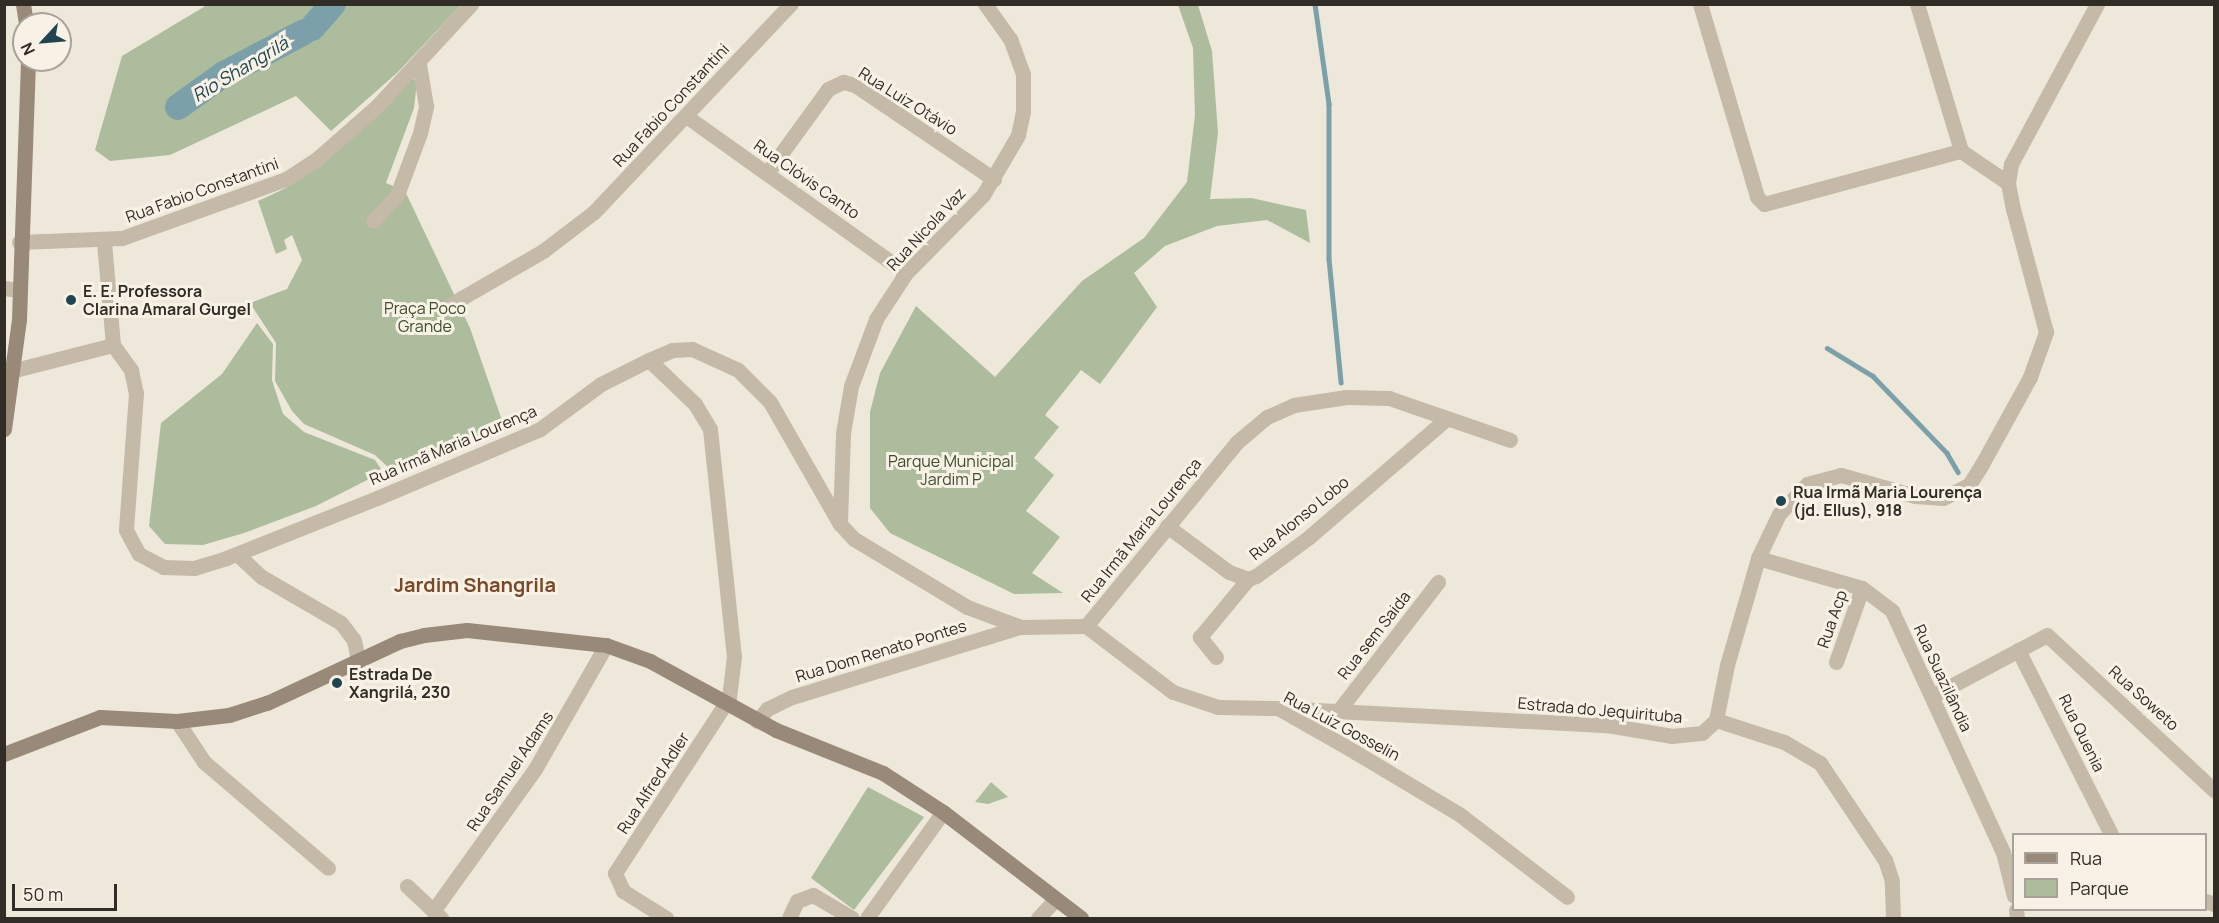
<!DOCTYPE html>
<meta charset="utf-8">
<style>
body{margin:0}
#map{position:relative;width:2219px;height:923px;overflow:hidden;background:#eee8da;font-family:Manrope,sans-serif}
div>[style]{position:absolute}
.green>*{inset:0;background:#acbc9c}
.stream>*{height:4.5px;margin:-2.25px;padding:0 2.25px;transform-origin:2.25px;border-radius:2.25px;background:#7ca0a9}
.river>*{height:26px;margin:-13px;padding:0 13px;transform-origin:13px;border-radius:13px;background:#7ca0a9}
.minor>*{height:15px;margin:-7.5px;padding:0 7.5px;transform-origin:7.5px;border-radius:7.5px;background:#c5b9a7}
.tertiary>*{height:15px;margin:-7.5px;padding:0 7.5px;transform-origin:7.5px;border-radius:7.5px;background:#c5b9a7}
.secondary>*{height:15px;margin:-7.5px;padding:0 7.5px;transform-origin:7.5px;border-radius:7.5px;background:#988979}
.dots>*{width:16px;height:16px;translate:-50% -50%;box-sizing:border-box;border:3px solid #f7f1e6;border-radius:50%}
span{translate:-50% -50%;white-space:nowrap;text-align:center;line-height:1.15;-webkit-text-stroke:6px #f7f1e6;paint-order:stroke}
.street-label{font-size:16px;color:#322c27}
.poi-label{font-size:16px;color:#322c27;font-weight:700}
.left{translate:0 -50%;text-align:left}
.park-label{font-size:16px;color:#3d4e2d}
.water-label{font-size:18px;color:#214550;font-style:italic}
.quarter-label{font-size:20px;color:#794828;font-weight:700}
.frame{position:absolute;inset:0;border:6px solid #322c27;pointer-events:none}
.legend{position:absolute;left:2012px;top:833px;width:195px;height:78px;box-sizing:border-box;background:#f7f1e6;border:2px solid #a8a29a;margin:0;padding:8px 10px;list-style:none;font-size:18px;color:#322c27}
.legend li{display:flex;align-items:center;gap:12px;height:30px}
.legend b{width:30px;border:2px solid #a8a29a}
.north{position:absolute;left:12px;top:12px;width:60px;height:60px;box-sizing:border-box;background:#f7f1e6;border:2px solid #a8a29a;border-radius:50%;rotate:244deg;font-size:16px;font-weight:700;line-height:24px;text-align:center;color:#322c27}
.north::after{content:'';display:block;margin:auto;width:21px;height:27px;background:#214550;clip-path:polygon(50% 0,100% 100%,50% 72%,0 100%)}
.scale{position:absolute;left:12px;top:884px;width:105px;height:27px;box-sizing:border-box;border:3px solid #322c27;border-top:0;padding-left:8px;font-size:18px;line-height:21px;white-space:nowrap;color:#322c27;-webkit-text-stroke:4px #f7f1e6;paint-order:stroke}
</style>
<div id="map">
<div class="green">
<div style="clip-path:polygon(207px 5px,461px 5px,398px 72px,331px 131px,296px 96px,170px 155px,110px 161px,95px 150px,122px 56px)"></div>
<div style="clip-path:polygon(1178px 5px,1198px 5px,1212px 51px,1218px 133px,1210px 199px,1251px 198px,1306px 210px,1310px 243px,1267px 220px,1217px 226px,1165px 246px,1134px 273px,1157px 307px,1100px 384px,1081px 370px,1045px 415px,1059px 427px,1034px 458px,1054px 475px,1026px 511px,1060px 537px,1032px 573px,1063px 593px,1014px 594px,890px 533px,870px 508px,870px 412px,880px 373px,916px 306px,995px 377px,1082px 281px,1144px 238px,1187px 182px,1195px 115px,1193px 48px)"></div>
<div style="clip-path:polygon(412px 78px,417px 82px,414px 108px,386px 183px,405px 191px,470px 328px,505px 429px,386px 472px,387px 466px,375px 455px,304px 424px,292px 411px,275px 381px,276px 343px,250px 303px,287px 289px,302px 260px,292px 235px,284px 240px,287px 249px,276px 254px,258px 201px,286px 188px)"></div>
<div style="clip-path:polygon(257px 323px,273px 344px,272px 380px,283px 414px,304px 432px,375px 460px,383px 472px,316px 506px,244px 533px,203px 545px,165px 544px,149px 526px,161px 423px,222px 374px)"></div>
<div style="clip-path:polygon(991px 782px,1008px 797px,988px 804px,975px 802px)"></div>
<div style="clip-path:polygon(868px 787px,924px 817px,854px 910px,811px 878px)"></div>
</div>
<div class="stream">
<div style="left:1315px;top:4px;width:101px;rotate:82deg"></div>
<div style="left:1329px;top:104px;width:155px;rotate:90deg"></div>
<div style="left:1329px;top:259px;width:124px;rotate:84.4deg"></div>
<div style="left:1827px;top:348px;width:54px;rotate:31.3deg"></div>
<div style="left:1873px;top:376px;width:107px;rotate:46.1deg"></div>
<div style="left:1947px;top:453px;width:22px;rotate:60deg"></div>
</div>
<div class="river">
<div style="left:312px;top:28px;width:32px;rotate:-49deg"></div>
<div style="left:178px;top:107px;width:57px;rotate:-35.7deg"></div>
<div style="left:224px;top:74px;width:90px;rotate:-27.7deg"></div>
</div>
<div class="minor">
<div style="left:1700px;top:4px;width:201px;rotate:73.5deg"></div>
<div style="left:1757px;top:197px;width:10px;rotate:45deg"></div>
<div style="left:1764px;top:204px;width:204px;rotate:-15.1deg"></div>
<div style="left:1917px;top:4px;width:153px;rotate:73.3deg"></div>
<div style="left:1961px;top:151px;width:57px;rotate:34.2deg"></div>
<div style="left:686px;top:116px;width:270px;rotate:35.5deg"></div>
<div style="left:767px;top:173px;width:104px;rotate:-54deg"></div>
<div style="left:828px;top:89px;width:17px;rotate:-25deg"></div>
<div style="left:843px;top:82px;width:12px;rotate:14deg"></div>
<div style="left:855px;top:85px;width:168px;rotate:34.1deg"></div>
<div style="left:373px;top:221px;width:35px;rotate:-47deg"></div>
<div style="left:397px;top:195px;width:66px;rotate:-69.6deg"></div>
<div style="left:420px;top:133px;width:28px;rotate:-77deg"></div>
<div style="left:426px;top:106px;width:43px;rotate:-99.5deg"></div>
<div style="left:19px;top:242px;width:103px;rotate:-2.2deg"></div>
<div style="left:122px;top:238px;width:174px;rotate:-19.8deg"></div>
<div style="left:286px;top:179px;width:38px;rotate:-33deg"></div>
<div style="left:318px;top:158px;width:79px;rotate:-41.4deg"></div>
<div style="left:377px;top:106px;width:139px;rotate:-47.3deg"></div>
<div style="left:4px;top:288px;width:15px;rotate:8deg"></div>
<div style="left:453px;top:303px;width:104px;rotate:-30deg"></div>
<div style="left:543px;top:251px;width:64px;rotate:-37.4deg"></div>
<div style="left:594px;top:212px;width:286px;rotate:-46.6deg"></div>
<div style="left:113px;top:345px;width:31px;rotate:54deg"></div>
<div style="left:131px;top:370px;width:24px;rotate:78deg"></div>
<div style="left:136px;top:393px;width:137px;rotate:94.2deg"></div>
<div style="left:126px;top:530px;width:27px;rotate:62deg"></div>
<div style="left:139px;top:554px;width:27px;rotate:28deg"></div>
<div style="left:163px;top:567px;width:31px;rotate:2deg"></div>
<div style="left:194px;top:568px;width:34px;rotate:-17deg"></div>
<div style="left:226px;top:558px;width:162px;rotate:-21.7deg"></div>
<div style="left:377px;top:498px;width:177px;rotate:-22.9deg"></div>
<div style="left:540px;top:429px;width:76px;rotate:-36.4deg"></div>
<div style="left:601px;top:384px;width:54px;rotate:-26.6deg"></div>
<div style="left:649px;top:360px;width:25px;rotate:-23deg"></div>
<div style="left:672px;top:350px;width:20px;rotate:-3deg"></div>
<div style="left:692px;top:349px;width:51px;rotate:24.5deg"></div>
<div style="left:738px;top:370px;width:45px;rotate:45deg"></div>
<div style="left:770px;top:402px;width:141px;rotate:60.2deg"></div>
<div style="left:840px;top:524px;width:21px;rotate:47deg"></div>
<div style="left:854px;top:539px;width:132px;rotate:31deg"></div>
<div style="left:967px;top:607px;width:58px;rotate:20.3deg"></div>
<div style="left:1021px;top:627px;width:65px;rotate:-0.9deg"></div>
<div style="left:1086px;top:626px;width:238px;rotate:-50.6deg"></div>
<div style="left:1237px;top:442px;width:39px;rotate:-40deg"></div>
<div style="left:1267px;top:417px;width:30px;rotate:-24deg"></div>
<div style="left:1294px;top:405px;width:53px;rotate:-8.7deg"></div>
<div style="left:1346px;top:397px;width:43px;rotate:1.3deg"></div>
<div style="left:1389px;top:398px;width:128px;rotate:19.1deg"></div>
<div style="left:649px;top:360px;width:64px;rotate:43.7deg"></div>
<div style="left:695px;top:404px;width:29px;rotate:59deg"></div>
<div style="left:710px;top:429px;width:228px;rotate:84deg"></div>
<div style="left:734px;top:656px;width:42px;rotate:96.8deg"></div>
<div style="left:729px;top:698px;width:209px;rotate:123.1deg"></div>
<div style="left:615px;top:873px;width:20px;rotate:66deg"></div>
<div style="left:623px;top:891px;width:51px;rotate:32.1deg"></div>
<div style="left:15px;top:370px;width:101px;rotate:-14.3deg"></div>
<div style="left:113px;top:345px;width:103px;rotate:-95deg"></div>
<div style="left:840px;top:521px;width:88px;rotate:-88deg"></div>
<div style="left:843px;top:433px;width:48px;rotate:-80.3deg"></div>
<div style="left:851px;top:386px;width:72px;rotate:-69.5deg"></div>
<div style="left:876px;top:319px;width:55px;rotate:-56.9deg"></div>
<div style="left:906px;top:273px;width:110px;rotate:-45.4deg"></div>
<div style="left:983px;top:195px;width:69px;rotate:-59.7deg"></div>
<div style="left:1018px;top:135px;width:24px;rotate:-78deg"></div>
<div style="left:1023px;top:112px;width:38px;rotate:-90deg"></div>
<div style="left:1023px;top:74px;width:37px;rotate:-110deg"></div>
<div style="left:1010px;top:39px;width:43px;rotate:-125.5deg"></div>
<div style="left:1167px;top:526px;width:77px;rotate:36.6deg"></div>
<div style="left:1229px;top:572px;width:20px;rotate:20deg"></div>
<div style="left:1248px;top:579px;width:9px;rotate:-21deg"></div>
<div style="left:1256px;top:576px;width:66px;rotate:-36.3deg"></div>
<div style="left:1309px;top:537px;width:179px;rotate:-40.7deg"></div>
<div style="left:237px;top:554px;width:34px;rotate:43deg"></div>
<div style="left:262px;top:577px;width:91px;rotate:30.2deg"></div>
<div style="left:341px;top:623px;width:21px;rotate:53deg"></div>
<div style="left:354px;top:640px;width:21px;rotate:79deg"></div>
<div style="left:1758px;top:558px;width:108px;rotate:16.1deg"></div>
<div style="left:1862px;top:588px;width:38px;rotate:37deg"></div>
<div style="left:1892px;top:611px;width:265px;rotate:65.3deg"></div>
<div style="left:2003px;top:852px;width:45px;rotate:76deg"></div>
<div style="left:1086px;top:626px;width:109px;rotate:37.2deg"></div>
<div style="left:1173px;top:692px;width:47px;rotate:18.4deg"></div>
<div style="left:1218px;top:707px;width:60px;rotate:1deg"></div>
<div style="left:1278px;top:708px;width:89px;rotate:29.7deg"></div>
<div style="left:1355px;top:752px;width:121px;rotate:30.8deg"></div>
<div style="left:1459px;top:814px;width:136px;rotate:37.5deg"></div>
<div style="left:2018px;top:650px;width:206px;rotate:63.2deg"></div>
<div style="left:1216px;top:657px;width:26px;rotate:-129deg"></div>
<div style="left:1200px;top:637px;width:75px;rotate:-50.4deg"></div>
<div style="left:1836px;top:662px;width:78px;rotate:-70.6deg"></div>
<div style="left:1932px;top:696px;width:130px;rotate:-27.9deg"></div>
<div style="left:2047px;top:635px;width:228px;rotate:42.9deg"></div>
<div style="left:1279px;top:708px;width:328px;rotate:3deg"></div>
<div style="left:1607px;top:725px;width:66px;rotate:9.6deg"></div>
<div style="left:1672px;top:736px;width:30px;rotate:-6deg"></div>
<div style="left:1702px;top:733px;width:19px;rotate:-43deg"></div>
<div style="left:1339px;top:710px;width:162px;rotate:-52.3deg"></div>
<div style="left:177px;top:721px;width:49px;rotate:56.6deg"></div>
<div style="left:204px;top:762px;width:163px;rotate:40.5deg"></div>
<div style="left:757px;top:721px;width:16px;rotate:-50deg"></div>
<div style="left:767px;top:709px;width:28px;rotate:-26deg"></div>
<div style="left:792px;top:697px;width:239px;rotate:-17.1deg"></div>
<div style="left:407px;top:886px;width:47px;rotate:43.3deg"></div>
<div style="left:2206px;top:901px;width:9px;rotate:21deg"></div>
<div style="left:2016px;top:910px;width:8px;rotate:83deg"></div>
<div style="left:433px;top:911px;width:175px;rotate:-54.3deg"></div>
<div style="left:535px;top:769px;width:143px;rotate:-60.2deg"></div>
<div style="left:789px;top:918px;width:19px;rotate:-65deg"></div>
<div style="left:797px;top:901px;width:17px;rotate:-21deg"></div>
<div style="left:813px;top:895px;width:45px;rotate:30.5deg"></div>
<div style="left:867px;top:918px;width:130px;rotate:-54.4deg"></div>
<div style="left:1038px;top:918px;width:25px;rotate:-47deg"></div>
</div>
<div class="tertiary">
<div style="left:1893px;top:918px;width:37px;rotate:-92deg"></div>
<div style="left:1892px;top:881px;width:22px;rotate:-108deg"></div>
<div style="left:1885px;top:860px;width:117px;rotate:-123.8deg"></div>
<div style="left:1820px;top:763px;width:42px;rotate:-149.7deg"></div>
<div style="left:1784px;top:742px;width:71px;rotate:-162.1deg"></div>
<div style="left:1716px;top:720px;width:56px;rotate:-78.7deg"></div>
<div style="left:1727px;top:665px;width:111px;rotate:-73.8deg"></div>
<div style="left:1758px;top:558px;width:49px;rotate:-64.5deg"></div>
<div style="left:1779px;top:514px;width:41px;rotate:-47deg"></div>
<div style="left:1807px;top:484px;width:35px;rotate:-15deg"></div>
<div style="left:1841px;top:475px;width:77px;rotate:15.8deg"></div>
<div style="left:1915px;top:496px;width:28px;rotate:4deg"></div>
<div style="left:1943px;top:498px;width:29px;rotate:-27deg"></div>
<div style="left:1969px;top:485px;width:25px;rotate:-58deg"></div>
<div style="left:1982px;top:464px;width:99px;rotate:-61.1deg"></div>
<div style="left:2030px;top:377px;width:48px;rotate:-70.4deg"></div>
<div style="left:2046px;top:332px;width:127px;rotate:-105deg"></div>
<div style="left:2013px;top:209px;width:26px;rotate:-101deg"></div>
<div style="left:2008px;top:183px;width:19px;rotate:-81deg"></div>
<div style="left:2011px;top:164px;width:182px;rotate:-61.7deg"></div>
</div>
<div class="secondary">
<div style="left:23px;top:4px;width:20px;rotate:81deg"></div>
<div style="left:4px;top:429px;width:111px;rotate:-82.2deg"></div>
<div style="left:19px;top:319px;width:259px;rotate:-88deg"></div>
<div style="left:4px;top:754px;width:103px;rotate:-21.1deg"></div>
<div style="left:100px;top:717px;width:77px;rotate:3deg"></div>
<div style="left:177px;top:721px;width:52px;rotate:-6.6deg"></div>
<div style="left:229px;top:715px;width:40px;rotate:-18deg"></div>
<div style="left:267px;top:703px;width:147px;rotate:-25deg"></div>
<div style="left:400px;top:641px;width:25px;rotate:-14deg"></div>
<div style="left:424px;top:635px;width:43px;rotate:-6.6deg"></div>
<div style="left:467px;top:630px;width:140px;rotate:6.2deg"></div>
<div style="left:606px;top:645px;width:47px;rotate:20deg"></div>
<div style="left:650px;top:661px;width:144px;rotate:28.7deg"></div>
<div style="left:776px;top:730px;width:115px;rotate:21.9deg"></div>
<div style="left:883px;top:773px;width:72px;rotate:33deg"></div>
<div style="left:943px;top:812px;width:174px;rotate:37.5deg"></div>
</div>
<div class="dots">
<div style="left:71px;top:300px;background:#214550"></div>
<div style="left:1781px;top:501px;background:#214550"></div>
<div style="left:337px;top:683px;background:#214550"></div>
</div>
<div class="street-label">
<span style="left:908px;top:101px;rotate:32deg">Rua Luiz Otávio</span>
<span style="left:671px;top:105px;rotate:-47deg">Rua Fabio Constantini</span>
<span style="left:807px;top:179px;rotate:35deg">Rua Clóvis Canto</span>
<span style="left:202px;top:190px;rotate:-20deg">Rua Fabio Constantini</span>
<span style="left:926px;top:229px;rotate:-47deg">Rua Nicola Vaz</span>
<span style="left:453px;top:445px;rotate:-23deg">Rua Irmã Maria Lourença</span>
<span style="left:1299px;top:518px;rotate:-39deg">Rua Alonso Lobo</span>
<span style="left:1141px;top:530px;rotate:-51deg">Rua Irmã Maria Lourença</span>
<span style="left:1832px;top:619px;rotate:-71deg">Rua Acp</span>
<span style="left:1374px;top:635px;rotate:-52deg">Rua sem Saida</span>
<span style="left:881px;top:651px;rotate:-17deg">Rua Dom Renato Pontes</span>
<span style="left:1943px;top:678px;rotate:65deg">Rua Suazilândia</span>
<span style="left:2144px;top:698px;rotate:42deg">Rua Soweto</span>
<span style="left:1600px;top:710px;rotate:5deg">Estrada do Jequirituba</span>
<span style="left:1342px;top:726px;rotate:28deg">Rua Luiz Gosselin</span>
<span style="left:2082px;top:733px;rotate:64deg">Rua Quenia</span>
<span style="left:510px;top:771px;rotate:-56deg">Rua Samuel Adams</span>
<span style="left:653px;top:783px;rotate:-57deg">Rua Alfred Adler</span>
</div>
<div class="poi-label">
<span class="left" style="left:83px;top:300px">E. E. Professora<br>Clarina Amaral Gurgel</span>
<span class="left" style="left:1793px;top:501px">Rua Irmã Maria Lourença<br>(jd. Ellus), 918</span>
<span class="left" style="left:349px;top:683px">Estrada De<br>Xangrilá, 230</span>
</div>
<div class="park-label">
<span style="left:425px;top:317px">Praça Poco<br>Grande</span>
<span style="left:951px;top:470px">Parque Municipal<br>Jardim P</span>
</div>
<div class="water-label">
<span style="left:240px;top:69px;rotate:-31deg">Rio Shangrilá</span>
</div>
<div class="quarter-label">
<span style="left:475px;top:584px">Jardim Shangrila</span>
</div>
<div class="frame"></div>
<ul class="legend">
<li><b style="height:8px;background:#988979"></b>Rua</li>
<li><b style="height:16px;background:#acbc9c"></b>Parque</li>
</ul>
<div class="north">N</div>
<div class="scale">50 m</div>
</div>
